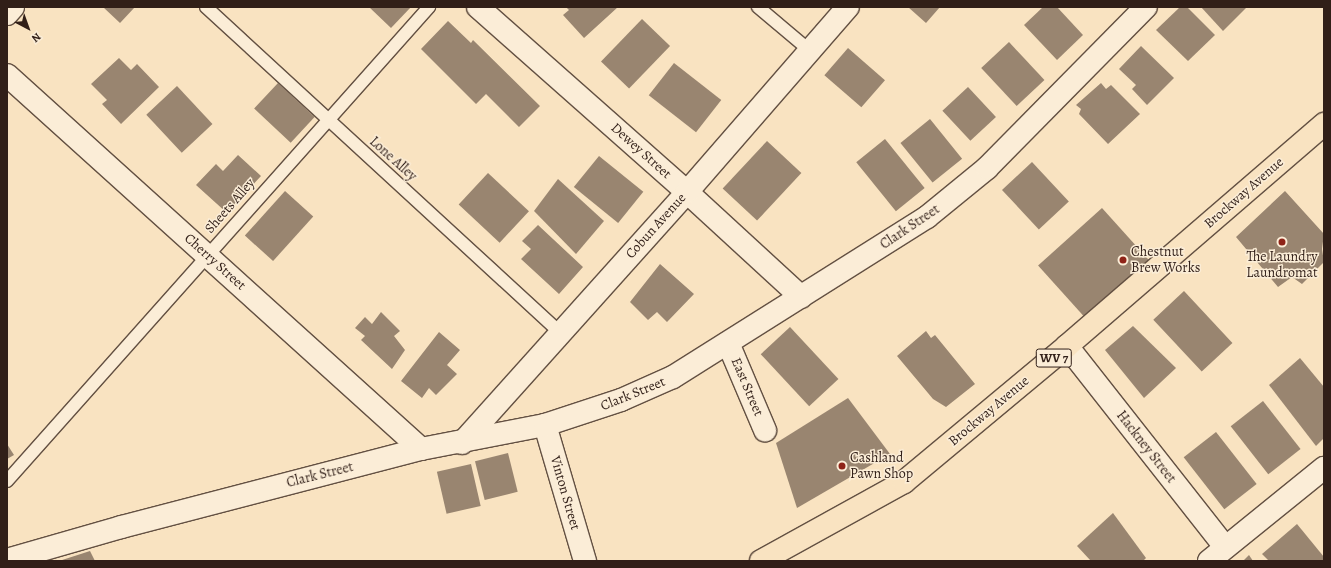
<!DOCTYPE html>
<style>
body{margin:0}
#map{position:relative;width:1331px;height:568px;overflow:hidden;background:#f9e3c1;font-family:Alegreya,serif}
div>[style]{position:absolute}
.building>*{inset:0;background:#998570;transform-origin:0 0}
.roads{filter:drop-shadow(1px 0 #635042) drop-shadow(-1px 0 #635042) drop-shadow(0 1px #635042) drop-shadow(0 -1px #635042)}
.lane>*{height:12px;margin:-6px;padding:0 6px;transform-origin:6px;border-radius:6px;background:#fbedd7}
.street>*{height:22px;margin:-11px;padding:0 11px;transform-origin:11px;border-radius:11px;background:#fbedd7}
.primary>*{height:22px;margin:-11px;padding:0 11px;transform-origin:11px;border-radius:11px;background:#f9e3c1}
.dots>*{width:11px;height:11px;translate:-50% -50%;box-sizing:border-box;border:2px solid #fbedd7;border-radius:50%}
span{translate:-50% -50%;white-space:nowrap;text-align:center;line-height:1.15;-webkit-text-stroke:3px #fbedd7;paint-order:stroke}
.shield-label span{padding:1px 3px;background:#fbedd7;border:1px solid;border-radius:3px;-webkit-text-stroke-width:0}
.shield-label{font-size:13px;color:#311f18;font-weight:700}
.street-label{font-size:14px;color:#311f18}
.poi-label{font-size:14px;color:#311f18}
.left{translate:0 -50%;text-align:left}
.frame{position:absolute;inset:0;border:8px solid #311f18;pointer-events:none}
.north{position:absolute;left:8px;top:8px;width:40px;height:40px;-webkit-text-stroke:3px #fbedd7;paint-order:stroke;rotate:139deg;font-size:11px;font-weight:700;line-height:16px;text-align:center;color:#311f18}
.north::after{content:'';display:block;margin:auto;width:14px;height:18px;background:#311f18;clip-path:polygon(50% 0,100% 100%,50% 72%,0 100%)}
</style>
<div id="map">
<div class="building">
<div style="clip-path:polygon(103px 7px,135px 7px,120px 23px)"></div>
<div style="clip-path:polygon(369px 7px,411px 7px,391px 28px)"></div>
<div style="clip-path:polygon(566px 7px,618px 7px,584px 38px,563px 15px,569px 10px)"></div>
<div style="clip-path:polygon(908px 7px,940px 7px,926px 23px)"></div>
<div style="clip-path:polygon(1043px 7px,1057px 7px,1083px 35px,1057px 60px,1024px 25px)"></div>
<div style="clip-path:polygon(1180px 7px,1187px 7px,1215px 35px,1188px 61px,1156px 30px)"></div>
<div style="clip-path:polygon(1201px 7px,1247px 7px,1223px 31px)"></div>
<div style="left:642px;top:19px;width:39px;height:59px;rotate:44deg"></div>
<div style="clip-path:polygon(448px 21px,471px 43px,473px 40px,540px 106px,519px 127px,486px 94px,476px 104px,421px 49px)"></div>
<div style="left:1009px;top:42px;width:52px;height:38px;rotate:47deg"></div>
<div style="clip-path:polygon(1141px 46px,1174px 78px,1147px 105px,1132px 89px,1136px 85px,1119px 69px)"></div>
<div style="left:848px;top:48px;width:49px;height:36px;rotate:41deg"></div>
<div style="clip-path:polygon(119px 58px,131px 70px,137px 64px,159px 87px,121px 124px,102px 104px,107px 100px,91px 84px)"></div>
<div style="left:674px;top:63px;width:60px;height:41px;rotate:38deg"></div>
<div style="left:278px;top:83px;width:50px;height:35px;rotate:43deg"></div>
<div style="clip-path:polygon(1101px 83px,1106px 89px,1111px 85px,1140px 114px,1108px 144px,1079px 114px,1081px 109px,1076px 105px)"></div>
<div style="left:177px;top:86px;width:52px;height:42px;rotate:47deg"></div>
<div style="left:968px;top:87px;width:41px;height:35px;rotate:47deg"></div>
<div style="left:930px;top:119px;width:51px;height:38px;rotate:51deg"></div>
<div style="left:885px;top:139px;width:63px;height:37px;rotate:51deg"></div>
<div style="left:767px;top:141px;width:47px;height:65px;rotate:43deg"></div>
<div style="clip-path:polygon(238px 155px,261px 176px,227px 213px,196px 185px,216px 164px,223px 171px)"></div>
<div style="left:599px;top:156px;width:57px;height:40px;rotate:39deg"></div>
<div style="left:1032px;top:162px;width:54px;height:41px;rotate:47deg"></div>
<div style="left:488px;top:173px;width:56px;height:43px;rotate:43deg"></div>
<div style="clip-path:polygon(558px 179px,604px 221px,576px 254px,534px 211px)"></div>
<div style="left:285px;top:191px;width:38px;height:60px;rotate:42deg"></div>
<div style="clip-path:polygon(1285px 191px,1324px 234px,1322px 249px,1324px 262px,1302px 284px,1292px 277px,1278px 287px,1236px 237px)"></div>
<div style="left:1102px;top:208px;width:72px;height:86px;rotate:48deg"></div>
<div style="clip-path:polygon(538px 225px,583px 267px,559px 294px,521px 259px,531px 249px,522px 241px)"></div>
<div style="clip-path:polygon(660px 264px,694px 294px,667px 322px,657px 312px,648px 320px,630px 302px)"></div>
<div style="left:1184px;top:291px;width:71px;height:42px;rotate:47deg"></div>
<div style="clip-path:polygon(381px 312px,400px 331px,394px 336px,405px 350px,392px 369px,361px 340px,365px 336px,355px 328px,365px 317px,372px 324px)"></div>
<div style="clip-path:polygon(1133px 326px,1176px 368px,1144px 398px,1105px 350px)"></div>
<div style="left:790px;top:327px;width:71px;height:40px;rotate:47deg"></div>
<div style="clip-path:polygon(926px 331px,931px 338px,935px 335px,975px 384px,946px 407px,933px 399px,897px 356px)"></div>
<div style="clip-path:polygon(439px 332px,460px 350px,447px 365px,457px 374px,436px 395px,429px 388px,422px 398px,401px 381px)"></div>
<div style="clip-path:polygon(1300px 358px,1324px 387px,1324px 438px,1316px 446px,1269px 385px)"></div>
<div style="clip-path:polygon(848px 398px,890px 454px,797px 508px,776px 443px)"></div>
<div style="left:1263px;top:401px;width:61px;height:41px;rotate:52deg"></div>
<div style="left:1216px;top:432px;width:66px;height:41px;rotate:52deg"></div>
<div style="clip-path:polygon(7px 444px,14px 455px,7px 459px)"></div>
<div style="left:508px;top:453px;width:40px;height:34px;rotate:76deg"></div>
<div style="left:471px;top:464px;width:43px;height:35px;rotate:77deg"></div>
<div style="clip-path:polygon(1113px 513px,1146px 558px,1143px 561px,1091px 561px,1077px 546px)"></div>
<div style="clip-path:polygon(1297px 524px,1324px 557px,1324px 561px,1269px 561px,1262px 554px)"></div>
<div style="clip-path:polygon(90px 551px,95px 561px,59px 561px)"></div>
<div style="clip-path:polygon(1249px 555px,1253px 561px,1243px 561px)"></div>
</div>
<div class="roads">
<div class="lane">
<div style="left:206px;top:7px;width:482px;rotate:42.6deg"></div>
<div style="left:758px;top:7px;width:67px;rotate:40.1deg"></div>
<div style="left:7px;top:481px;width:635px;rotate:-48.32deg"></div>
</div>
<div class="street">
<div style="left:478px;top:7px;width:279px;rotate:41.5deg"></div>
<div style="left:687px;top:192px;width:155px;rotate:42.6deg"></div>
<div style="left:7px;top:14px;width:9px;rotate:-49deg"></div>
<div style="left:7px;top:75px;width:558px;rotate:42.09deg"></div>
<div style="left:728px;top:343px;width:95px;rotate:67deg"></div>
<div style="left:1067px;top:346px;width:256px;rotate:51.8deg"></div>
<div style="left:545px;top:425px;width:142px;rotate:73.6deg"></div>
<div style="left:462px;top:443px;width:337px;rotate:-48.1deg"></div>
<div style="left:687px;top:192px;width:245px;rotate:-49deg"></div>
<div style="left:7px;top:560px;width:119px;rotate:-16.1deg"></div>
<div style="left:121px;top:527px;width:310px;rotate:-14.6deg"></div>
<div style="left:421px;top:449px;width:126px;rotate:-11deg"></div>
<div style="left:545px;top:425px;width:80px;rotate:-18.2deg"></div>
<div style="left:621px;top:400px;width:57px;rotate:-23.9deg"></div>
<div style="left:673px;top:377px;width:300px;rotate:-32.2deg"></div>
<div style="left:927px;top:217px;width:77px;rotate:-39.2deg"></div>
<div style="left:987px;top:168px;width:226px;rotate:-45.4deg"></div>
<div style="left:1209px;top:561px;width:148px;rotate:-39deg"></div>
</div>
<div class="primary">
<div style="left:761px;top:561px;width:163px;rotate:-28.9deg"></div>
<div style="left:904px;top:482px;width:212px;rotate:-39.8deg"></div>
<div style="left:1067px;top:346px;width:340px;rotate:-40.8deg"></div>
</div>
</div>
<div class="dots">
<div style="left:1282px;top:242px;background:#8f2418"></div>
<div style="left:1123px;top:260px;background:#8f2418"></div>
<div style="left:842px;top:466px;background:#8f2418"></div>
</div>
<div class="shield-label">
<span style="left:1054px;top:358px">WV 7</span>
</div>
<div class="street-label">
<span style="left:641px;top:151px;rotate:42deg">Dewey Street</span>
<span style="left:393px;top:159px;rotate:42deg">Lone Alley</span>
<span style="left:1244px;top:193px;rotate:-41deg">Brockway Avenue</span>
<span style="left:230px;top:206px;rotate:-49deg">Sheets Alley</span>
<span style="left:656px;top:226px;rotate:-48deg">Cobun Avenue</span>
<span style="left:910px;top:227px;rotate:-34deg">Clark Street</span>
<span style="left:215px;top:262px;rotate:42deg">Cherry Street</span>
<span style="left:747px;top:387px;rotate:67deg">East Street</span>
<span style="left:633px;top:394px;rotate:-22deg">Clark Street</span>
<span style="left:989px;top:411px;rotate:-40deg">Brockway Avenue</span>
<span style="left:1146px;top:447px;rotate:52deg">Hackney Street</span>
<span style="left:320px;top:475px;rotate:-14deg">Clark Street</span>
<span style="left:565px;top:493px;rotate:74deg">Vinton Street</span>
</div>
<div class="poi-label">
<span class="left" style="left:1131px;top:260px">Chestnut<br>Brew Works</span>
<span style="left:1282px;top:265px">The Laundry<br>Laundromat</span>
<span class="left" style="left:850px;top:466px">Cashland<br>Pawn Shop</span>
</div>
<div class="frame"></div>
<div class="north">N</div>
</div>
